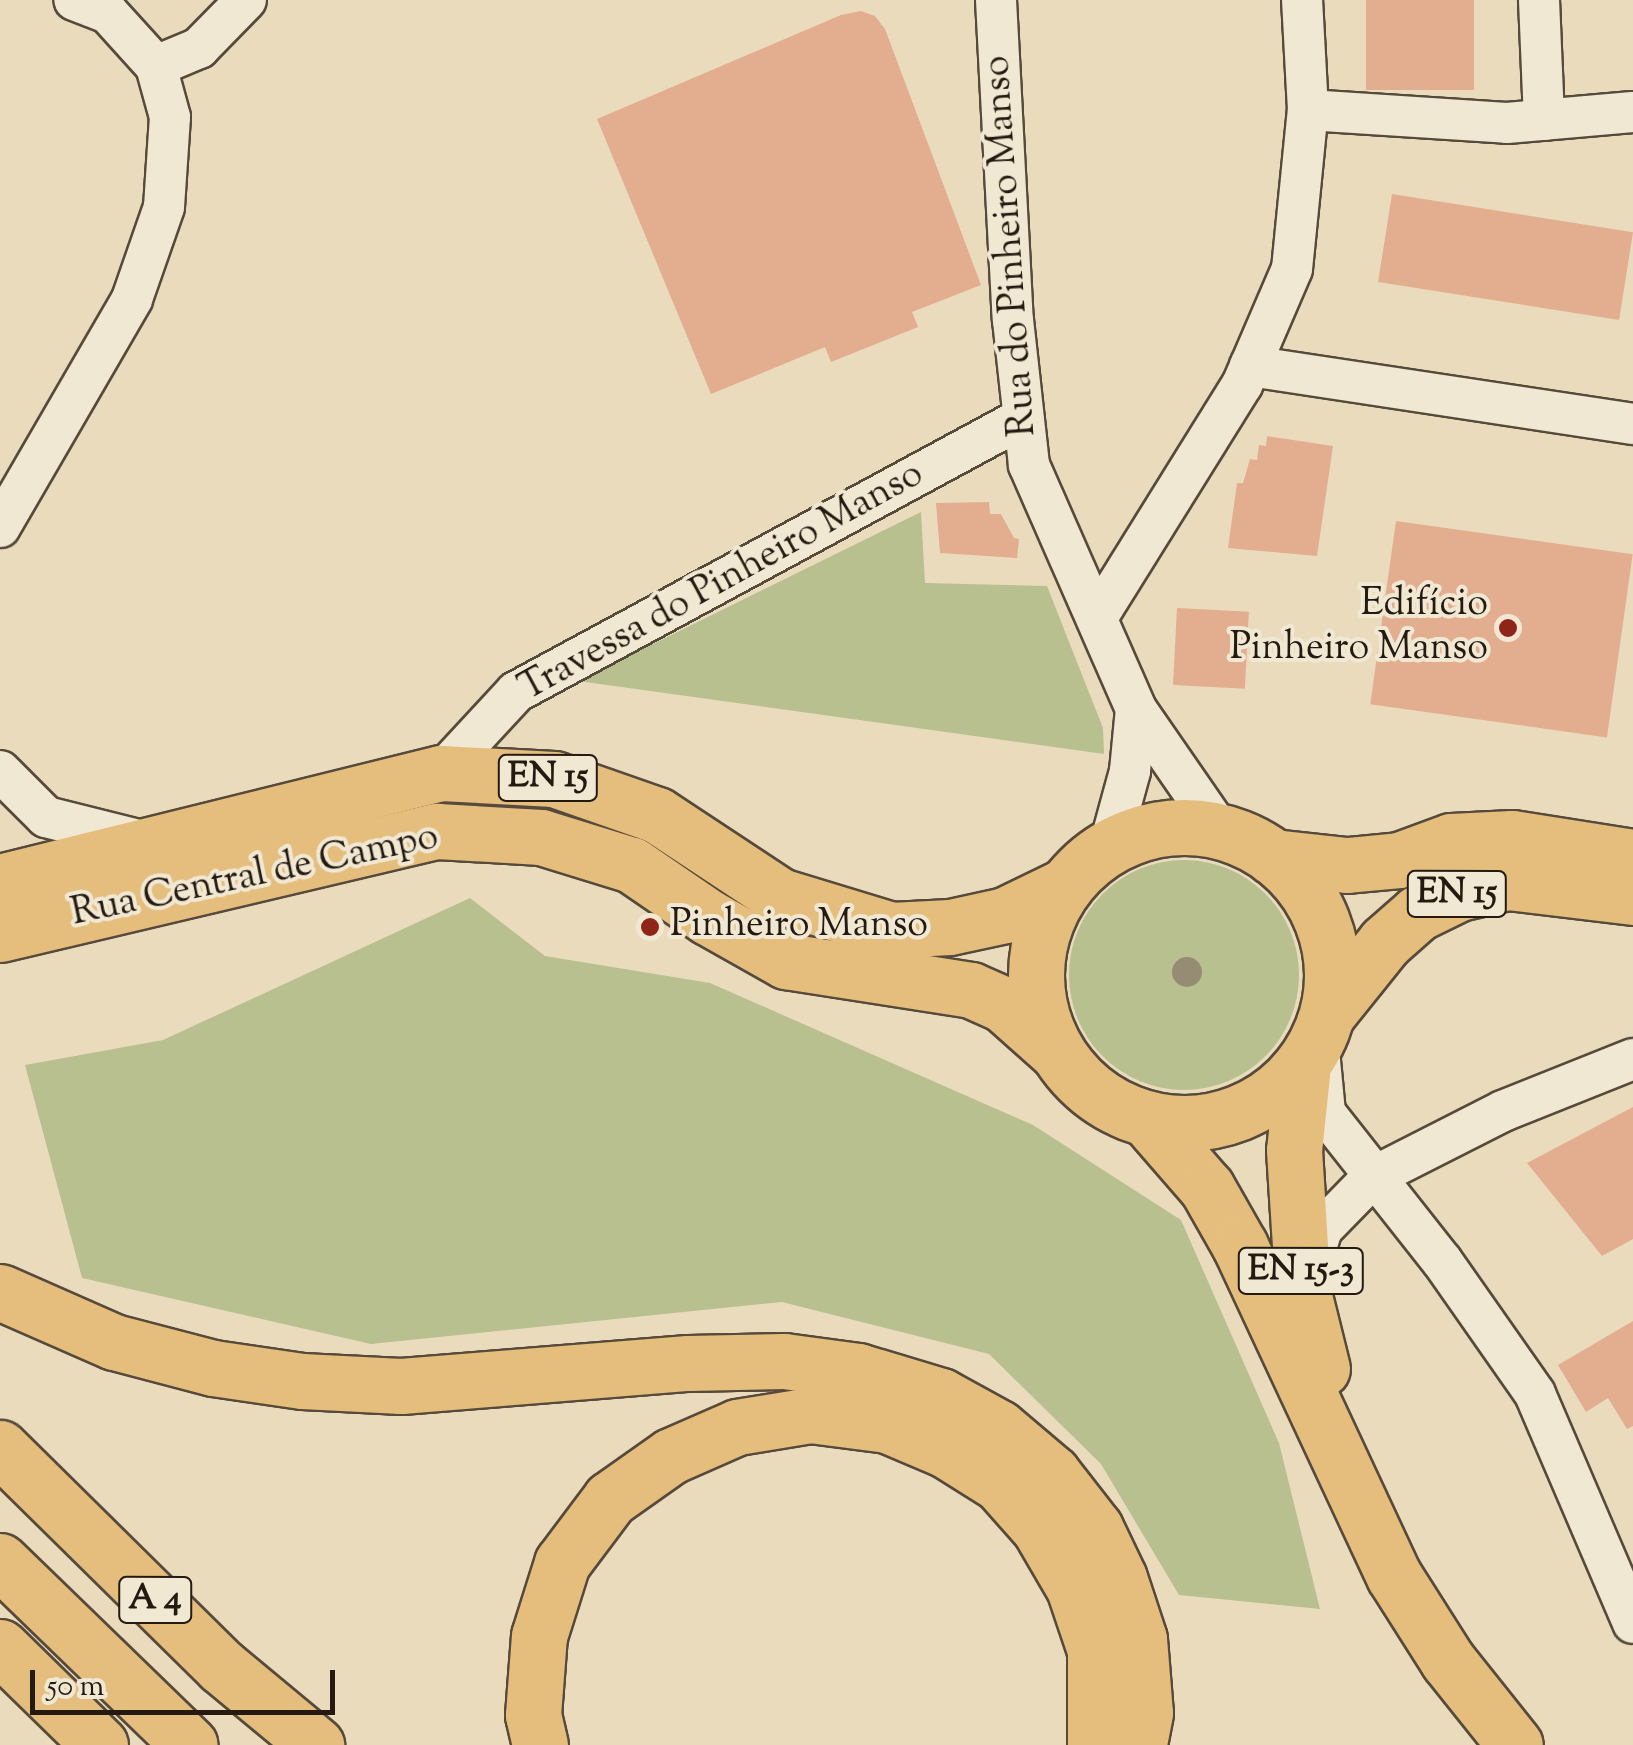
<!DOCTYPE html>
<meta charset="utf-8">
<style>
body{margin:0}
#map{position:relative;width:1633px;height:1745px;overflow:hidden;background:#eadbbd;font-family:"Sorts Mill Goudy",serif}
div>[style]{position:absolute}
.green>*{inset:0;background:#b8c090}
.round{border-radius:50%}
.building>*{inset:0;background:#e3ad90;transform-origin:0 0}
.roads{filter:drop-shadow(2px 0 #564a3b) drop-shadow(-2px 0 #564a3b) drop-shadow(0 2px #564a3b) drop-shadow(0 -2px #564a3b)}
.street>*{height:40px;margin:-20px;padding:0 20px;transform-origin:20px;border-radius:20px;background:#f1e8d4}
.primary>*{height:55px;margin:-27.5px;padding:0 27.5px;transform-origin:27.5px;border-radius:27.5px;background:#e5be7e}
.primary>.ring{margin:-27.5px;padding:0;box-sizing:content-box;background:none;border:55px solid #e5be7e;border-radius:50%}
.highway>*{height:55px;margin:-27.5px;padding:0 27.5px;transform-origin:27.5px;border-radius:27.5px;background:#e5be7e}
.trees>*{width:30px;height:30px;margin:-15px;border-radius:50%;background:#968c73}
.dots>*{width:28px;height:28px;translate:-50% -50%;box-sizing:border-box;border:5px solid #f1e8d4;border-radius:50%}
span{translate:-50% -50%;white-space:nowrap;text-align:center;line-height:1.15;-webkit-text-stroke:8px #f1e8d4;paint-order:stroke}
.shield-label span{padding:2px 8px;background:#f1e8d4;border:2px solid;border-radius:8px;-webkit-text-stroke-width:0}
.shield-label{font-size:35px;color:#251a10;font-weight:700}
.street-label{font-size:38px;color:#251a10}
.poi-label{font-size:38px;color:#251a10}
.right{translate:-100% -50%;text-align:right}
.left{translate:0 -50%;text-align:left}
.scale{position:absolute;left:30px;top:1670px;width:305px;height:45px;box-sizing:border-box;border:5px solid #251a10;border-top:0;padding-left:12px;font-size:30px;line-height:35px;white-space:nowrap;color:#251a10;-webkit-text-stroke:8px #f1e8d4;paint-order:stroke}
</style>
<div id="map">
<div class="green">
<div style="clip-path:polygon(921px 512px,925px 583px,1047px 586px,1103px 728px,1104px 754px,578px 681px)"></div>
<div class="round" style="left:1069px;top:860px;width:230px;height:230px"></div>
<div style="clip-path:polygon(470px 898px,545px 956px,710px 983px,1033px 1125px,1181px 1220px,1279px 1443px,1320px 1609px,1179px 1595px,1101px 1464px,989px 1354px,782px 1302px,371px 1344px,82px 1278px,25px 1065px,163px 1040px)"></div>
</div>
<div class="building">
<div style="left:1366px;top:0;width:108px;height:90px"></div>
<div style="clip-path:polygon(861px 11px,875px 16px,885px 29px,981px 285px,912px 312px,918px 327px,831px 362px,825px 347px,711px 394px,597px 119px,841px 15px)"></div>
<div style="left:1392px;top:194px;width:244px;height:89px;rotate:9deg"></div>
<div style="clip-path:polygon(1267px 436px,1333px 446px,1317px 556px,1228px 548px,1237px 483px,1243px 483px,1250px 459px,1257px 460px,1259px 445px,1266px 446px)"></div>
<div style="clip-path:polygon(989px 502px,990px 514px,1001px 514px,1014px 538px,1019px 539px,1017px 558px,940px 553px,936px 503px)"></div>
<div style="left:1396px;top:521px;width:239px;height:185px;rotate:8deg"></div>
<div style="left:1177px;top:608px;width:72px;height:77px;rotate:3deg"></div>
<div style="clip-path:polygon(1633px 1107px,1633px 1239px,1602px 1256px,1527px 1163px)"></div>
<div style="clip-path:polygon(1633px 1321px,1633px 1426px,1627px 1429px,1608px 1398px,1586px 1412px,1558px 1365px)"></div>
</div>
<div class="roads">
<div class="street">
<div style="left:996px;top:0;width:320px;rotate:87deg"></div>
<div style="left:1013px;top:320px;width:146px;rotate:83.7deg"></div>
<div style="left:1029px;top:465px;width:266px;rotate:66.3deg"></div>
<div style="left:1136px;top:709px;width:150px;rotate:55.4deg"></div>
<div style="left:1539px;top:0;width:120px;rotate:87.6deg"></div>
<div style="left:156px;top:66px;width:47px;rotate:-22.7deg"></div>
<div style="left:199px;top:48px;width:67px;rotate:-45.6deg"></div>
<div style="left:1308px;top:110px;width:199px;rotate:3.7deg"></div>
<div style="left:1507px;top:123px;width:126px;rotate:-5deg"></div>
<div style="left:1250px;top:366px;width:387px;rotate:8.6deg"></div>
<div style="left:0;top:527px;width:263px;rotate:-59.9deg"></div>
<div style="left:132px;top:299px;width:97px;rotate:-70.8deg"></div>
<div style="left:164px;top:207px;width:90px;rotate:-86.2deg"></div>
<div style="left:170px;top:117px;width:53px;rotate:-105.4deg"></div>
<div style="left:156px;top:66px;width:72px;rotate:-132.2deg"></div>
<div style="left:108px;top:13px;width:36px;rotate:-159deg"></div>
<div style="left:1098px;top:616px;width:272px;rotate:-58.1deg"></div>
<div style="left:1242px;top:385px;width:126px;rotate:-66.7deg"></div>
<div style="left:1292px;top:269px;width:160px;rotate:-84.3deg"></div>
<div style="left:1308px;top:110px;width:110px;rotate:-93.1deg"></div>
<div style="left:0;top:771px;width:65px;rotate:45deg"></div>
<div style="left:46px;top:817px;width:103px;rotate:14deg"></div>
<div style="left:441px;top:773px;width:110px;rotate:-47.2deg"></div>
<div style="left:516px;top:692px;width:574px;rotate:-28.4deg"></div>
<div style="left:1109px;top:848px;width:80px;rotate:-74.7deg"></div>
<div style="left:1130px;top:771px;width:62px;rotate:-84.5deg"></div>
<div style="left:1318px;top:1040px;width:73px;rotate:84.5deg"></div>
<div style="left:1325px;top:1113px;width:189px;rotate:51.7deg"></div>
<div style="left:1442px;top:1261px;width:162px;rotate:55deg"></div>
<div style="left:1535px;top:1394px;width:249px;rotate:66.8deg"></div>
<div style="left:1308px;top:1274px;width:47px;rotate:-72.7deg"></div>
<div style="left:1322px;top:1229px;width:73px;rotate:-45.6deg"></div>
<div style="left:1373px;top:1177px;width:146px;rotate:-26.9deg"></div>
<div style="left:1503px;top:1111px;width:140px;rotate:-21.8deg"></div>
</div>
<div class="primary">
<div class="ring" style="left:1036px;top:827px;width:241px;height:241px"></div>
<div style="left:1273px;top:857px;width:74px;rotate:6.2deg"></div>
<div style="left:1347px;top:865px;width:52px;rotate:-5.5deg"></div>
<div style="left:1399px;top:860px;width:55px;rotate:-20.1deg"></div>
<div style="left:1451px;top:841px;width:61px;rotate:-2.8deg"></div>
<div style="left:1512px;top:838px;width:122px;rotate:8.9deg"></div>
<div style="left:0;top:882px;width:454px;rotate:-13.9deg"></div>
<div style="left:441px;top:773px;width:113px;rotate:3deg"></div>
<div style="left:554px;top:779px;width:109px;rotate:19.3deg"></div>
<div style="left:657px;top:815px;width:147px;rotate:33.4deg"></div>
<div style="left:780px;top:896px;width:116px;rotate:17deg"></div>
<div style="left:891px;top:930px;width:59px;rotate:-2.9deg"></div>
<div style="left:950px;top:927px;width:56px;rotate:-12.3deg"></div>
<div style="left:1005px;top:915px;width:67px;rotate:-25.8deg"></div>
<div style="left:0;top:934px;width:449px;rotate:-13.3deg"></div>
<div style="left:437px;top:831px;width:104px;rotate:3.3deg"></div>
<div style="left:541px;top:837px;width:95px;rotate:17.1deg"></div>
<div style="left:632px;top:865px;width:92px;rotate:34.4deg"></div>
<div style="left:708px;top:917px;width:90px;rotate:29.4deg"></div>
<div style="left:786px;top:961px;width:187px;rotate:8.9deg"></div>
<div style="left:971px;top:990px;width:35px;rotate:24deg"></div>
<div style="left:1003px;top:1004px;width:71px;rotate:41.6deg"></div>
<div style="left:1328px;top:1013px;width:91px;rotate:-51.2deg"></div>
<div style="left:1385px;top:942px;width:44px;rotate:-41.3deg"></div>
<div style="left:1418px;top:913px;width:46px;rotate:-26deg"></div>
<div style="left:1459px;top:893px;width:50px;rotate:-12.7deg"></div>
<div style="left:1508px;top:882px;width:126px;rotate:6.8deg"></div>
<div style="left:1303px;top:1065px;width:85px;rotate:96deg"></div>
<div style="left:1294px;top:1150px;width:142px;rotate:86.4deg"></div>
<div style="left:1303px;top:1292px;width:79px;rotate:76.1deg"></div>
<div style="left:1147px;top:1119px;width:91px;rotate:49deg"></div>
<div style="left:1207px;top:1188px;width:67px;rotate:60.4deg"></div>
<div style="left:1240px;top:1246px;width:364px;rotate:65deg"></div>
<div style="left:1394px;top:1576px;width:101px;rotate:57.6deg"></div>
<div style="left:1448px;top:1661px;width:107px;rotate:51.4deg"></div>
</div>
<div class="highway">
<div style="left:0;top:1292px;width:124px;rotate:23.7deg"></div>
<div style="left:114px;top:1342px;width:102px;rotate:14.7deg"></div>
<div style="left:213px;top:1368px;width:90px;rotate:8.3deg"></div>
<div style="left:302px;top:1381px;width:99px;rotate:2.9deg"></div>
<div style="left:401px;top:1386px;width:288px;rotate:-4.6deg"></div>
<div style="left:688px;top:1363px;width:96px;rotate:-1.2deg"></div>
<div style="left:784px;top:1361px;width:75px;rotate:7.7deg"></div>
<div style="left:858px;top:1371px;width:87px;rotate:16.8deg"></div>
<div style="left:941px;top:1396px;width:66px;rotate:28.9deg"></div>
<div style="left:999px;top:1428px;width:70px;rotate:40.3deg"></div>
<div style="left:1052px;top:1473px;width:70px;rotate:52deg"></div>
<div style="left:1095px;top:1528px;width:55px;rotate:64.4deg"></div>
<div style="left:1119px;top:1578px;width:64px;rotate:71.8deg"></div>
<div style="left:1139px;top:1639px;width:74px;rotate:85.4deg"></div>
<div style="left:1145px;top:1713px;width:33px;rotate:101deg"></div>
<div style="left:0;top:1448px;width:310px;rotate:44.6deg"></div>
<div style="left:221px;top:1666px;width:124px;rotate:39.7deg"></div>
<div style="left:0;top:1561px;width:264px;rotate:44.1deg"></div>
<div style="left:0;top:1647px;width:140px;rotate:44.4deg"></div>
<div style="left:540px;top:1745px;width:31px;rotate:-103deg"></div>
<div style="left:533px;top:1715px;width:79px;rotate:-85.7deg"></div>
<div style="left:539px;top:1636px;width:77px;rotate:-72.5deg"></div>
<div style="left:562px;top:1563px;width:80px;rotate:-53.1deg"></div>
<div style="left:610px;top:1499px;width:75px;rotate:-35.2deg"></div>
<div style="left:671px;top:1456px;width:72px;rotate:-23.7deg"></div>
<div style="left:737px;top:1427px;width:74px;rotate:-9.3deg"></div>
<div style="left:810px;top:1415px;width:78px;rotate:7.4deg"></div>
<div style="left:887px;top:1425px;width:64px;rotate:23deg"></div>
<div style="left:946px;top:1450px;width:64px;rotate:32.2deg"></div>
<div style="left:1000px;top:1484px;width:59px;rotate:48.4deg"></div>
<div style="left:1039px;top:1528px;width:69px;rotate:59.7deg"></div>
<div style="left:1074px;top:1588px;width:65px;rotate:71.3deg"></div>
<div style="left:1095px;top:1650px;width:95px;rotate:90deg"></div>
</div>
</div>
<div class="trees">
<div style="left:1187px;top:972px"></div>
</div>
<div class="dots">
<div style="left:1508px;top:628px;background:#8f2418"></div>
<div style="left:650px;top:927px;background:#8f2418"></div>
</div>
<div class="shield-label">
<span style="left:548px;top:778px">EN 15</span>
<span style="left:1457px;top:894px">EN 15</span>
<span style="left:1301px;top:1271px">EN 15-3</span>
<span style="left:155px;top:1600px">A 4</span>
</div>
<div class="street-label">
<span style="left:1012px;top:246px;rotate:-94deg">Rua do Pinheiro Manso</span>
<span style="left:722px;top:583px;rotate:-29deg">Travessa do Pinheiro Manso</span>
<span style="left:255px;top:877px;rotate:-12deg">Rua Central de Campo</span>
</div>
<div class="poi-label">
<span class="right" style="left:1488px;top:628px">Edifício<br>Pinheiro Manso</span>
<span class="left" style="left:670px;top:927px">Pinheiro Manso</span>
</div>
<div class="scale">50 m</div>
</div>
